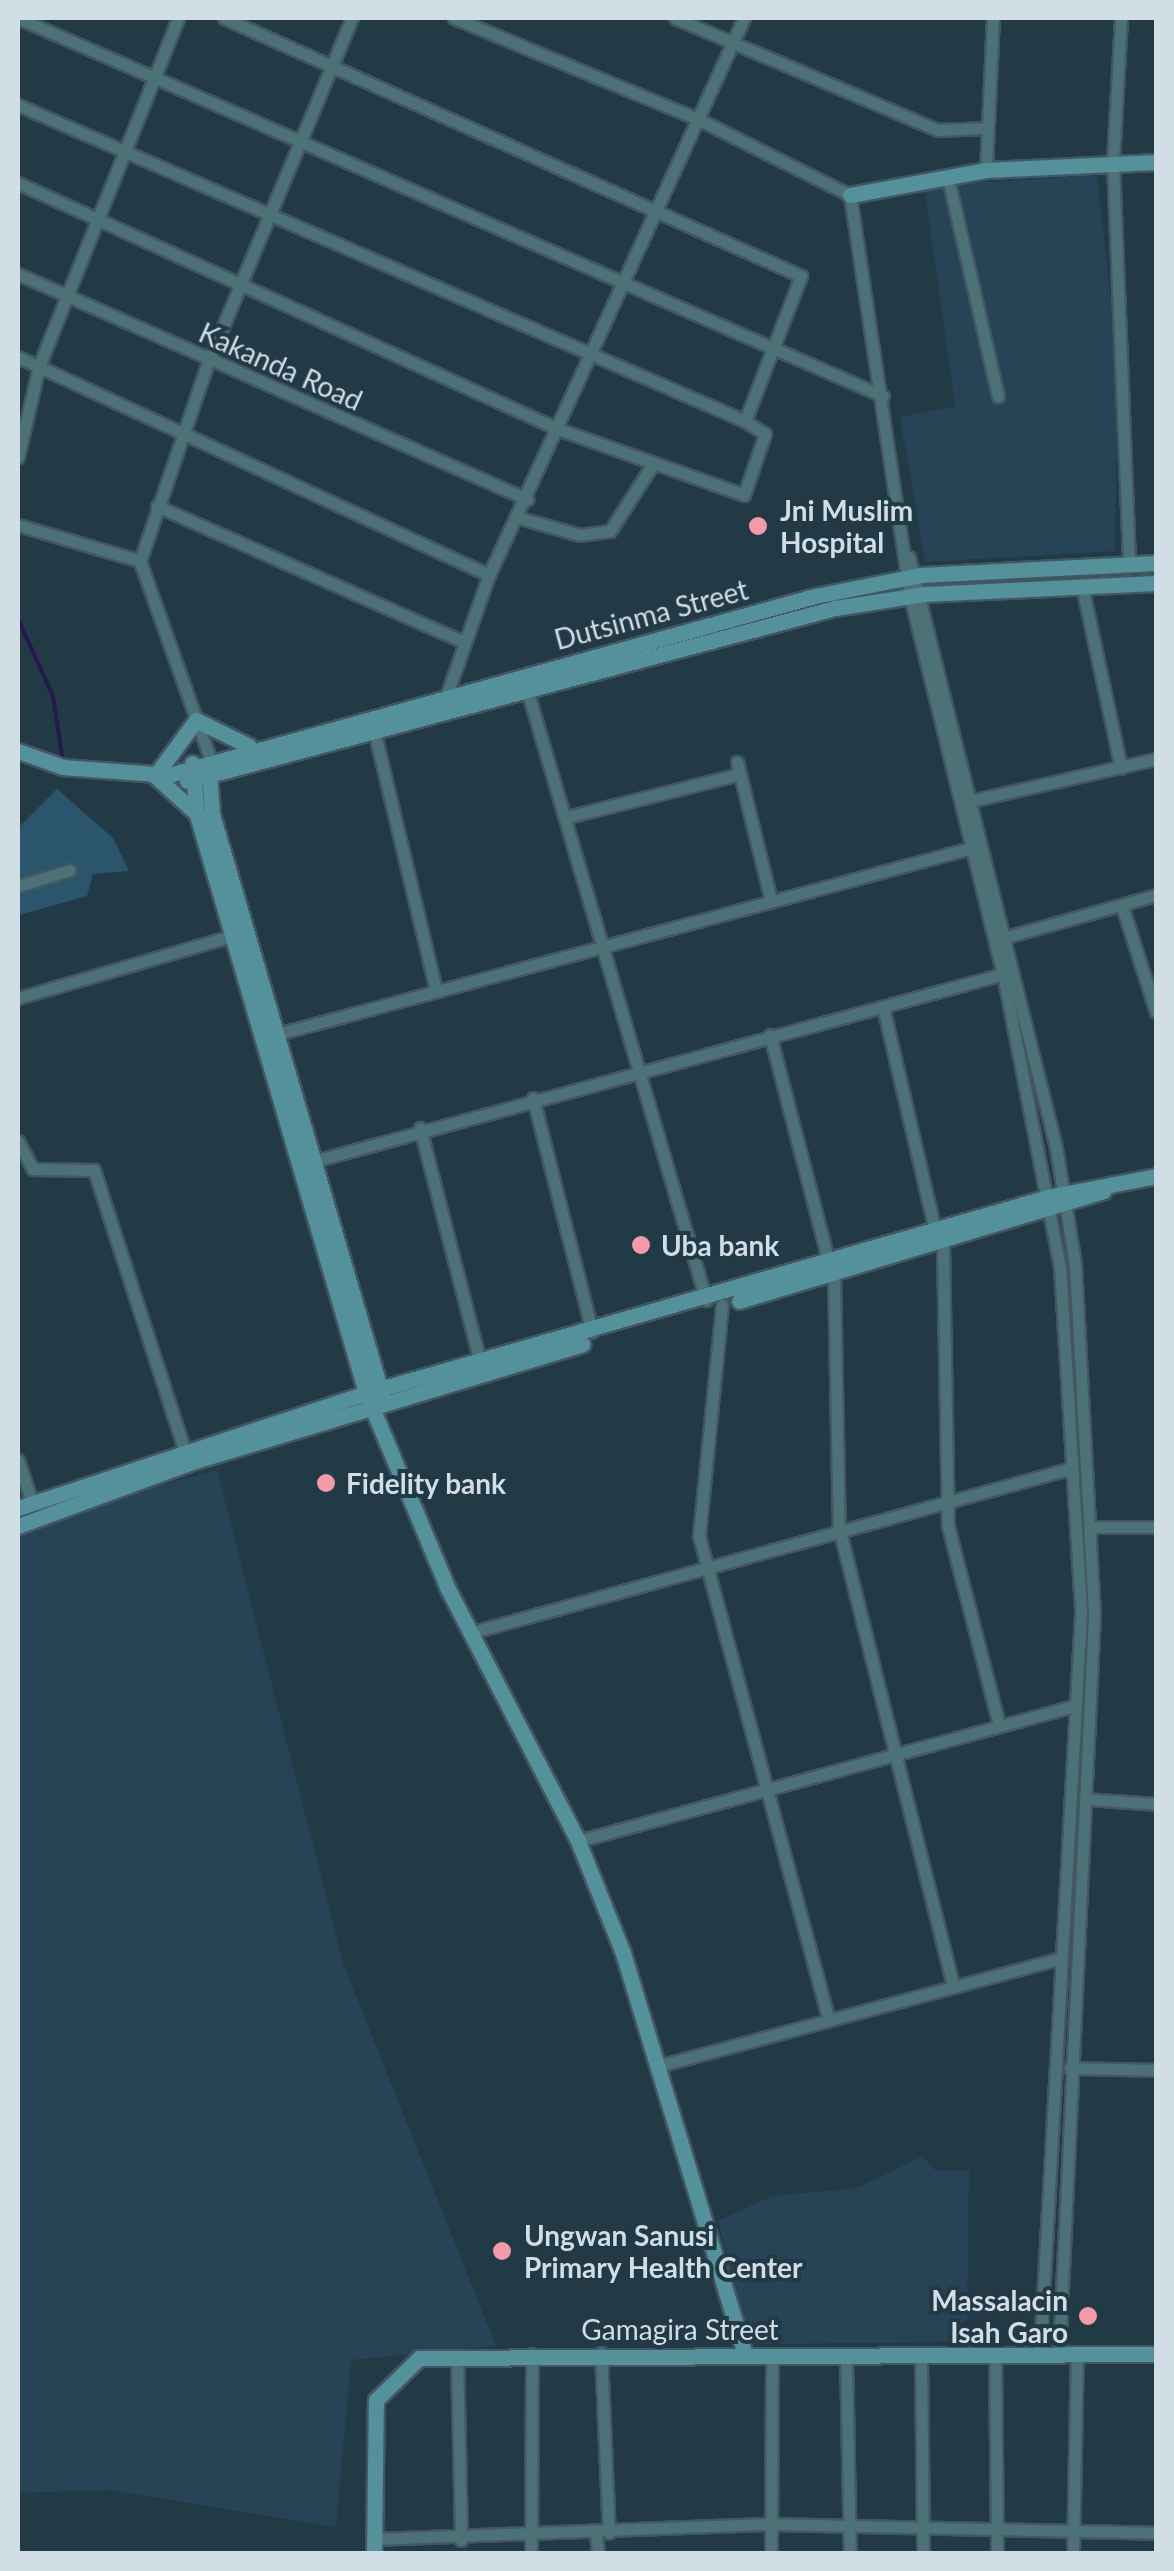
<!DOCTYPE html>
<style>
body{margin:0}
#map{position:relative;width:1174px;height:2571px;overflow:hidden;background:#223946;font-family:Lato,sans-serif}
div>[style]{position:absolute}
.built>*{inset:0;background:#264455}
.green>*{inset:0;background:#2a556c}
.stream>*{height:4px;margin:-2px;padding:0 2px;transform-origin:2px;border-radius:2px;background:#24184e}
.roads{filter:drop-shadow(2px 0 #425763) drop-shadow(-2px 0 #425763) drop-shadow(0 2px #425763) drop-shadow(0 -2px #425763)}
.street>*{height:11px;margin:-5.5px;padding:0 5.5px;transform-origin:5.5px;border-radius:5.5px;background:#4c7176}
.secondary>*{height:15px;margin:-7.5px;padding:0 7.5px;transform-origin:7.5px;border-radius:7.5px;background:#55919a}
.dots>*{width:28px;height:28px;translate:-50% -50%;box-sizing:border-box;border:5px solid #223946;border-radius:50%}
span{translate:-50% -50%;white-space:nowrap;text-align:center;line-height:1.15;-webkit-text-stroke:8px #223946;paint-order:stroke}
.street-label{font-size:28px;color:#d1dee6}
.poi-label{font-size:28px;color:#d1dee6;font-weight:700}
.left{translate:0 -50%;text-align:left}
.right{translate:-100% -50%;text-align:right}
.frame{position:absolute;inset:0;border:20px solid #d1dee6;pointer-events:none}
</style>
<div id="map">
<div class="built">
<div style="clip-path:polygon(1097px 175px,1118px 361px,1115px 551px,925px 562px,900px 417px,955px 406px,924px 186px)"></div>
<div style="clip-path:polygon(217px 1470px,344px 1966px,496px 2346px,351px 2360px,336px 2527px,109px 2490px,18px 2493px,18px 1524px)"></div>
<div style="clip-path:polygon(923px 2156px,936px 2171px,969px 2170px,967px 2320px,956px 2326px,956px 2342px,750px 2344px,718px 2221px,772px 2196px,857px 2188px)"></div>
</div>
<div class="green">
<div style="clip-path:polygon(57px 789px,113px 838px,129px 871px,93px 874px,87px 896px,19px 915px,18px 828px)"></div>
</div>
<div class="stream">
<div style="left:18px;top:619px;width:85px;rotate:65.6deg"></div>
<div style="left:53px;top:696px;width:67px;rotate:81.4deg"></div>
</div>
<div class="roads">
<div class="street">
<div style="left:18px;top:18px;width:944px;rotate:23.61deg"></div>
<div style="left:454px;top:18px;width:264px;rotate:22.5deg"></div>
<div style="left:698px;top:119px;width:170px;rotate:26.6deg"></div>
<div style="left:850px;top:195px;width:405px;rotate:81.5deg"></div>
<div style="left:910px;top:596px;width:389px;rotate:76.2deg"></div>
<div style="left:1003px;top:974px;width:298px;rotate:79deg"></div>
<div style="left:1060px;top:1266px;width:349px;rotate:86.5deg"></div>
<div style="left:1081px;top:1614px;width:740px;rotate:93.18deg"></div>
<div style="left:675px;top:18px;width:286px;rotate:23.1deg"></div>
<div style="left:938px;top:130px;width:49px;rotate:-2.3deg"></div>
<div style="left:1121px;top:18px;width:144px;rotate:93.2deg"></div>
<div style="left:1113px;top:162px;width:402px;rotate:87.7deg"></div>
<div style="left:18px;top:105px;width:793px;rotate:23.49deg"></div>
<div style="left:986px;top:170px;width:152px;rotate:-87.4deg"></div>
<div style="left:948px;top:178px;width:224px;rotate:77.1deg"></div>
<div style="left:18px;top:183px;width:593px;rotate:24.49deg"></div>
<div style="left:558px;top:429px;width:197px;rotate:19.5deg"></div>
<div style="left:744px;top:495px;width:65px;rotate:-71deg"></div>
<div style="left:765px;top:434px;width:24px;rotate:-147deg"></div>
<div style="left:745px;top:421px;width:155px;rotate:-68.9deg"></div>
<div style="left:801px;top:276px;width:632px;rotate:-155.91deg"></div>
<div style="left:18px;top:274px;width:557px;rotate:23.85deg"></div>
<div style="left:18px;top:357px;width:519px;rotate:24.84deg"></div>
<div style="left:18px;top:457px;width:93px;rotate:-77deg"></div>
<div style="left:39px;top:366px;width:375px;rotate:-68.2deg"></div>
<div style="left:157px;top:506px;width:334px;rotate:23.9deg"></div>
<div style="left:520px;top:518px;width:62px;rotate:15.8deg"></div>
<div style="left:580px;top:535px;width:30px;rotate:-8deg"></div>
<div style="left:610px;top:531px;width:76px;rotate:-57.4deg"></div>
<div style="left:18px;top:525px;width:127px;rotate:16.4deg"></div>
<div style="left:909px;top:557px;width:609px;rotate:76.03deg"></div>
<div style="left:1056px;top:1148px;width:118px;rotate:80.7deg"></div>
<div style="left:1075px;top:1264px;width:351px;rotate:86.9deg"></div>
<div style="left:1094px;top:1614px;width:740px;rotate:92.71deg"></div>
<div style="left:1082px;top:586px;width:186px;rotate:77.9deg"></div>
<div style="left:526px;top:686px;width:640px;rotate:73.66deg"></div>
<div style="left:447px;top:694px;width:126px;rotate:-70.6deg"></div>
<div style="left:489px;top:575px;width:613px;rotate:-65.4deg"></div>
<div style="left:374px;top:730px;width:263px;rotate:76.6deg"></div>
<div style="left:210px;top:758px;width:209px;rotate:-109.6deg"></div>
<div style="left:140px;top:561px;width:210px;rotate:-71.1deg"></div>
<div style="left:208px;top:362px;width:373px;rotate:-67.3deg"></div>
<div style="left:737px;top:762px;width:142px;rotate:76.2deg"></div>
<div style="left:966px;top:802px;width:195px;rotate:-12.8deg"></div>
<div style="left:567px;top:817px;width:178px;rotate:-14deg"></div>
<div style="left:18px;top:886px;width:54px;rotate:-17.1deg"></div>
<div style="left:1122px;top:906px;width:111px;rotate:72.2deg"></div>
<div style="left:1006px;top:937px;width:156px;rotate:-15.6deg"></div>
<div style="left:18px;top:998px;width:222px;rotate:-16.2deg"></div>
<div style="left:883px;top:1007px;width:233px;rotate:76.9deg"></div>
<div style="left:281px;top:1033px;width:714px;rotate:-15.01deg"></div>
<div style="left:770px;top:1035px;width:236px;rotate:75.5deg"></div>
<div style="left:533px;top:1098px;width:241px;rotate:75.8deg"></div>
<div style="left:420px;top:1128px;width:241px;rotate:75.6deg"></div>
<div style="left:18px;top:1141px;width:32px;rotate:62deg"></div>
<div style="left:33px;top:1169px;width:61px;rotate:0.9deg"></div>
<div style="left:94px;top:1170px;width:292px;rotate:72.1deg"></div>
<div style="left:318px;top:1160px;width:710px;rotate:-15.19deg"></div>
<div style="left:943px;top:1245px;width:281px;rotate:89deg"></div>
<div style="left:948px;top:1526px;width:201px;rotate:75.6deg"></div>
<div style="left:834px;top:1275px;width:253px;rotate:88.9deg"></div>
<div style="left:839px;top:1528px;width:470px;rotate:76deg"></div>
<div style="left:722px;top:1305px;width:232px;rotate:95.7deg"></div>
<div style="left:699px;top:1536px;width:500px;rotate:75deg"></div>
<div style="left:18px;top:1460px;width:44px;rotate:71.6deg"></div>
<div style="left:1092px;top:1527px;width:64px"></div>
<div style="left:469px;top:1633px;width:625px;rotate:-15.3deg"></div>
<div style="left:1085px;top:1799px;width:71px;rotate:4deg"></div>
<div style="left:578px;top:1841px;width:514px;rotate:-15.23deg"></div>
<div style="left:662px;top:2065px;width:412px;rotate:-15deg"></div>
<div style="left:1070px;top:2068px;width:86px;rotate:1.3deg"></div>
<div style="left:601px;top:2353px;width:180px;rotate:87.5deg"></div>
<div style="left:846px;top:2354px;width:200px;rotate:88.9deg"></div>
<div style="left:921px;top:2354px;width:200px;rotate:89.4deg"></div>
<div style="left:995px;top:2354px;width:200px;rotate:89.4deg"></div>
<div style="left:457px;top:2358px;width:182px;rotate:88.7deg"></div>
<div style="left:596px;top:2534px;width:20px;rotate:84deg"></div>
<div style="left:374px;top:2539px;width:398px;rotate:-2.2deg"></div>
<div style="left:772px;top:2524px;width:384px;rotate:1.3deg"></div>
<div style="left:531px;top:2554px;width:200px;rotate:-89.7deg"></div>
<div style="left:771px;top:2554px;width:200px;rotate:-89.7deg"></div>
<div style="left:1073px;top:2554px;width:201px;rotate:-88.9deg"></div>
</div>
<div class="secondary">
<div style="left:850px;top:195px;width:138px;rotate:-10.4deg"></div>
<div style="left:986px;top:170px;width:170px;rotate:-2.7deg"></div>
<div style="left:18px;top:751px;width:48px;rotate:19.6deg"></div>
<div style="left:63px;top:767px;width:106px;rotate:4.3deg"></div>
<div style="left:169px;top:775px;width:670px;rotate:-15.49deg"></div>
<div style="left:815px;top:596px;width:107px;rotate:-11.3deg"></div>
<div style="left:920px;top:575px;width:236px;rotate:-2.9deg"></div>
<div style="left:192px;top:763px;width:52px;rotate:84.5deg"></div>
<div style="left:197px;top:815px;width:602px;rotate:73.7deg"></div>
<div style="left:366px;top:1393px;width:210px;rotate:67.3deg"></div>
<div style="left:447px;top:1587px;width:286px;rotate:62.7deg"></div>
<div style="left:578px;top:1841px;width:121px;rotate:68.1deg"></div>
<div style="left:623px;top:1953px;width:417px;rotate:73.1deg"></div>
<div style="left:209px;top:771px;width:43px;rotate:86deg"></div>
<div style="left:212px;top:814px;width:609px;rotate:73.68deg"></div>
<div style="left:187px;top:781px;width:671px;rotate:-14.95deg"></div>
<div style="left:835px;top:608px;width:90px;rotate:-8.9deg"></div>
<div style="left:924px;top:594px;width:232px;rotate:-2.7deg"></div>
<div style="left:197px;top:814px;width:57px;rotate:-137.9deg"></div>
<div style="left:155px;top:776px;width:69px;rotate:-53.8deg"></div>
<div style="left:196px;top:720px;width:59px;rotate:26.1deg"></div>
<div style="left:739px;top:1301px;width:381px;rotate:-16.8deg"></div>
<div style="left:18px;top:1508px;width:367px;rotate:-18.3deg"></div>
<div style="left:366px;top:1393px;width:710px;rotate:-16.03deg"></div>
<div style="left:1048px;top:1197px;width:110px;rotate:-11deg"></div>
<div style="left:18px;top:1526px;width:182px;rotate:-20.2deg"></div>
<div style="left:189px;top:1463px;width:411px;rotate:-16.8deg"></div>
<div style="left:374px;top:2554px;width:154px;rotate:-89.3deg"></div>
<div style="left:376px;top:2400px;width:60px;rotate:-44.3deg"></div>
<div style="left:419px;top:2358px;width:737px;rotate:-0.31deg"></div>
</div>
</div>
<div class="dots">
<div style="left:758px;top:526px;background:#f39aa8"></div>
<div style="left:641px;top:1245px;background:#f39aa8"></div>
<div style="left:326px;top:1483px;background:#f39aa8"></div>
<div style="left:502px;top:2251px;background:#f39aa8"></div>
<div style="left:1088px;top:2316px;background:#f39aa8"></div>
</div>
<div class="street-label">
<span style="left:281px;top:366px;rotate:24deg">Kakanda Road</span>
<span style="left:651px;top:614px;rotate:-15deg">Dutsinma Street</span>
<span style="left:680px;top:2329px">Gamagira Street</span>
</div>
<div class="poi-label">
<span class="left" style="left:780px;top:526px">Jni Muslim<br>Hospital</span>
<span class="left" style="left:661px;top:1245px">Uba bank</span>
<span class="left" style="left:346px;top:1483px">Fidelity bank</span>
<span class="left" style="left:524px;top:2251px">Ungwan Sanusi<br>Primary Health Center</span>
<span class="right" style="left:1068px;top:2316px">Massalacin<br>Isah Garo</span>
</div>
<div class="frame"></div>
</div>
